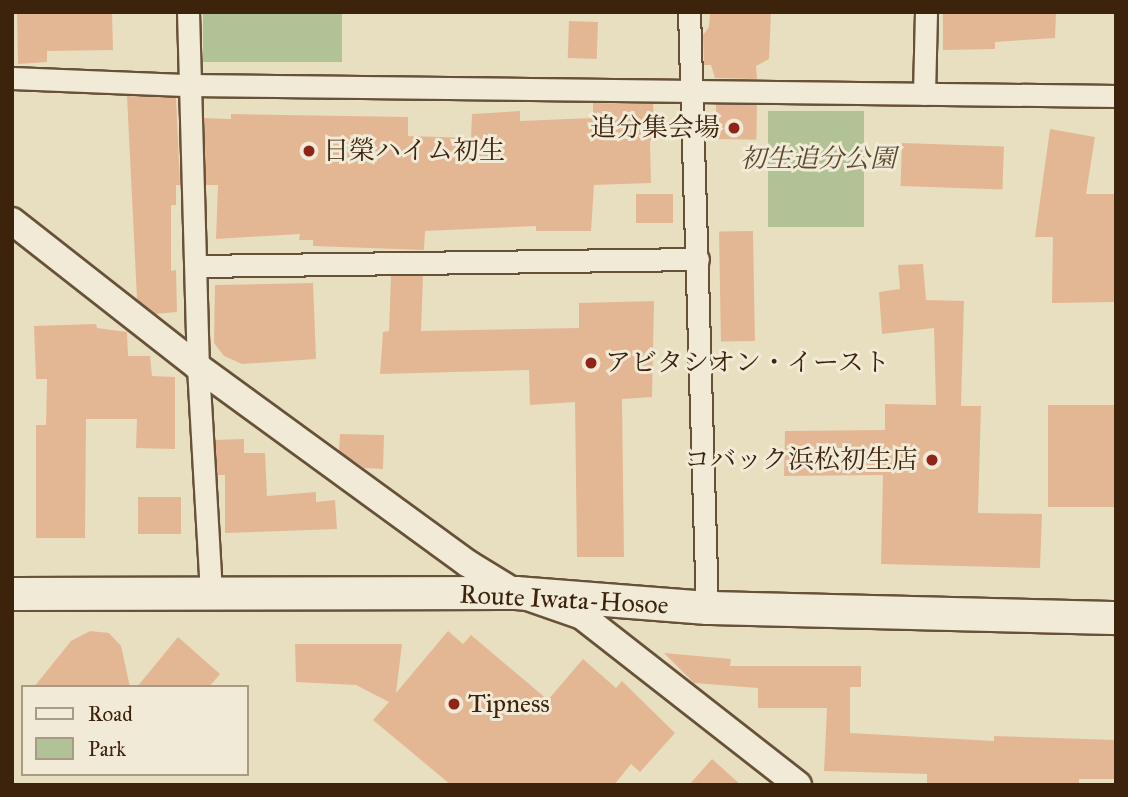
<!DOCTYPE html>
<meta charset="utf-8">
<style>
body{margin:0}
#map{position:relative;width:1128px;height:797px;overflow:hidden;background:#e8dfc0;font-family:"IM FELL Great Primer","Noto Serif JP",serif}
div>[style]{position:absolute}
.green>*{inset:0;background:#b1c396;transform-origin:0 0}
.building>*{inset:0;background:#e4b794;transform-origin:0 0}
.roads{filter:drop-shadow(2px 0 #685139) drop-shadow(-2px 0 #685139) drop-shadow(0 2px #685139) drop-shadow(0 -2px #685139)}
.minor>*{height:21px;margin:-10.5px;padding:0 10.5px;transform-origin:10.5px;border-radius:10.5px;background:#f0ead6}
.tertiary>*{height:26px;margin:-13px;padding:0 13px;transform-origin:13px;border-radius:13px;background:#f0ead6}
.secondary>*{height:32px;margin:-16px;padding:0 16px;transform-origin:16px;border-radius:16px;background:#f0ead6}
.dots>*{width:19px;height:19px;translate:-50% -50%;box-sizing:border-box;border:4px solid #f0ead6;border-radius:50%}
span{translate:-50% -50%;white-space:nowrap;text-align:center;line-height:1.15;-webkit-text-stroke:6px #f0ead6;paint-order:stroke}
.poi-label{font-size:26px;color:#3d220c}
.right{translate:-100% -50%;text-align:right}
.left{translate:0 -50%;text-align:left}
.park-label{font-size:26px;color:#5a4a2e;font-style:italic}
.street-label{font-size:26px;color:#3d220c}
.frame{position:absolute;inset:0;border:14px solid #3d220c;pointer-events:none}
.legend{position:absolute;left:21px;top:685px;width:228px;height:91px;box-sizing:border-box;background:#f0ead6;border:2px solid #a89a85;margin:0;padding:9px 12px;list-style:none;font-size:21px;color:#3d220c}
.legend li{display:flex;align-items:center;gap:14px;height:35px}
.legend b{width:35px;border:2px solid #a89a85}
</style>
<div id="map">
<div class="green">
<div style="left:203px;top:12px;width:139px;height:50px"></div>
<div style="left:768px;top:111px;width:96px;height:116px"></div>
</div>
<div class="building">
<div style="clip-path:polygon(17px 12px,112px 12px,113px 50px,47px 51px,47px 62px,18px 64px)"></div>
<div style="clip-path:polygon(710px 12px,771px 12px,769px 59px,756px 66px,757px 79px,715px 78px,711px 65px,704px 65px,703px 35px,709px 27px)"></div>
<div style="clip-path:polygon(943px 12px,1056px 12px,1055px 38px,995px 42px,995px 49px,943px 50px)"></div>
<div style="left:569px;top:21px;width:29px;height:37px;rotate:2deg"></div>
<div style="clip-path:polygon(127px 96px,176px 98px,180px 185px,176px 185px,176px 205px,171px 205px,171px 271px,176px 270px,177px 312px,155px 314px,137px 299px)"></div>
<div style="clip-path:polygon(593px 103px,653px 104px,656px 141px,650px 141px,651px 183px,594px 185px,591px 231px,536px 231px,536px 226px,425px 231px,424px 250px,313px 246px,313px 240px,299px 240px,300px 234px,216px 239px,218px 185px,206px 185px,204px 118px,231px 119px,231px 114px,408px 117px,408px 136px,471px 138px,472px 114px,520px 111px,520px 121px,593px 118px)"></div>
<div style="left:716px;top:104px;width:41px;height:35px;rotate:1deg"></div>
<div style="clip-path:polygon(1050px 129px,1095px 137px,1086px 194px,1116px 194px,1116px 302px,1052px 303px,1053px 237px,1035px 237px)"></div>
<div style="left:902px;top:143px;width:102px;height:43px;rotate:2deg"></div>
<div style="left:636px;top:194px;width:37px;height:29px"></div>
<div style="left:753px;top:231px;width:110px;height:34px;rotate:89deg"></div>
<div style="clip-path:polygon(923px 264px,926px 300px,964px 301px,961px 406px,981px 406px,978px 513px,1042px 514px,1040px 568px,881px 564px,883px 475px,784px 476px,785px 431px,885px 430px,885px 404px,936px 405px,934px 328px,882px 334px,879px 292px,900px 289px,898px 265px)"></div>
<div style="clip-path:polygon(391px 276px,423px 276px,421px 331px,579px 328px,579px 303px,654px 301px,652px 397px,622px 399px,624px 557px,577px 557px,575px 402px,530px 405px,529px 370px,380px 374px,383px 332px,389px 331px)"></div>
<div style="clip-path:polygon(313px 283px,316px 359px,242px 364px,224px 356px,214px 343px,215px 285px)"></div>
<div style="clip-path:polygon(96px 324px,97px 328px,127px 332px,128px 356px,150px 356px,152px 376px,175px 377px,175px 449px,136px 448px,137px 419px,86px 419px,85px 538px,36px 538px,36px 425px,46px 425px,47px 379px,36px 379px,34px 326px)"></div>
<div style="left:1116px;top:405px;width:102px;height:68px;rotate:90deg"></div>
<div style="clip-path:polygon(340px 434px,384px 435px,383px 469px,364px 468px,339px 451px)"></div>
<div style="clip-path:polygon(244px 439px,244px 453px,265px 453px,267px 496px,316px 492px,316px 502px,335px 500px,337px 529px,225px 533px,225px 475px,217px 475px,215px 440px)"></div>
<div style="left:138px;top:497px;width:43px;height:37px"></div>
<div style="clip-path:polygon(90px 631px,109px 633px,121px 646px,130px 687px,34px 687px,71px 641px)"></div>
<div style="clip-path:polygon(448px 631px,463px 644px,471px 635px,548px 700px,583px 659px,616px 688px,622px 681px,675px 733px,640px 772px,631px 764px,614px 785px,451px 785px,373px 720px,389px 702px,356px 685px,296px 682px,295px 644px,402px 644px,396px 693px)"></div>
<div style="clip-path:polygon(178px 637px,220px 674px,209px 687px,137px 687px)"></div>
<div style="clip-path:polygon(664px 653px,731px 659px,730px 666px,861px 666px,861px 687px,850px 687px,850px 733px,994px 741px,994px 736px,1116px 740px,1116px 779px,1079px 779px,1079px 785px,927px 785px,927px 774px,824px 771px,827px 708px,758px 708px,758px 688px,694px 683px)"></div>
<div style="clip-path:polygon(712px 759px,741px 785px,689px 785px)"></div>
</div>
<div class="roads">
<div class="minor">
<div style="left:188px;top:12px;width:355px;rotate:88.4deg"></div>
<div style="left:198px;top:367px;width:228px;rotate:86.7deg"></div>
<div style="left:689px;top:12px;width:596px;rotate:88.27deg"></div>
<div style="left:12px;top:78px;width:178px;rotate:2.3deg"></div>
<div style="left:190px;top:85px;width:926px;rotate:0.68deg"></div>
<div style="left:924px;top:94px;width:82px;rotate:-88.6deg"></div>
<div style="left:196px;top:266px;width:502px;rotate:-0.8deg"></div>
</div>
<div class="tertiary">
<div style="left:12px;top:221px;width:236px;rotate:38.1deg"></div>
<div style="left:198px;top:367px;width:333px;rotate:36.1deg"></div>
<div style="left:467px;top:563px;width:57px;rotate:31.5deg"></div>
<div style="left:516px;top:593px;width:70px;rotate:19.2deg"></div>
<div style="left:582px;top:616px;width:274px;rotate:38deg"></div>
</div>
<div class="secondary">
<div style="left:12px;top:594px;width:504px;rotate:-0.11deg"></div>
<div style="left:516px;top:593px;width:192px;rotate:4.5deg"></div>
<div style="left:707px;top:608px;width:409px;rotate:1.4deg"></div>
</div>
</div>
<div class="dots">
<div style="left:734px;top:128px;background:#8f2418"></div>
<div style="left:309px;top:151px;background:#8f2418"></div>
<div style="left:591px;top:363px;background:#8f2418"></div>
<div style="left:932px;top:460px;background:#8f2418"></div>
<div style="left:454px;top:704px;background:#8f2418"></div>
</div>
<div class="poi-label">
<span class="right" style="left:720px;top:128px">追分集会場</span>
<span class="left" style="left:323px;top:151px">日榮ハイム初生</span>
<span class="left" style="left:605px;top:363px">アビタシオン・イースト</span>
<span class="right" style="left:918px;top:460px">コバック浜松初生店</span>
<span class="left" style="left:468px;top:704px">Tipness</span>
</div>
<div class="park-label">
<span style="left:818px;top:159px">初生追分公園</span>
</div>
<div class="street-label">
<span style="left:564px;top:600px;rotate:3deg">Route Iwata-Hosoe</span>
</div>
<div class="frame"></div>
<ul class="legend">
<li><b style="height:9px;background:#f0ead6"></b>Road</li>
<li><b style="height:19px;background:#b1c396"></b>Park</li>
</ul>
</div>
